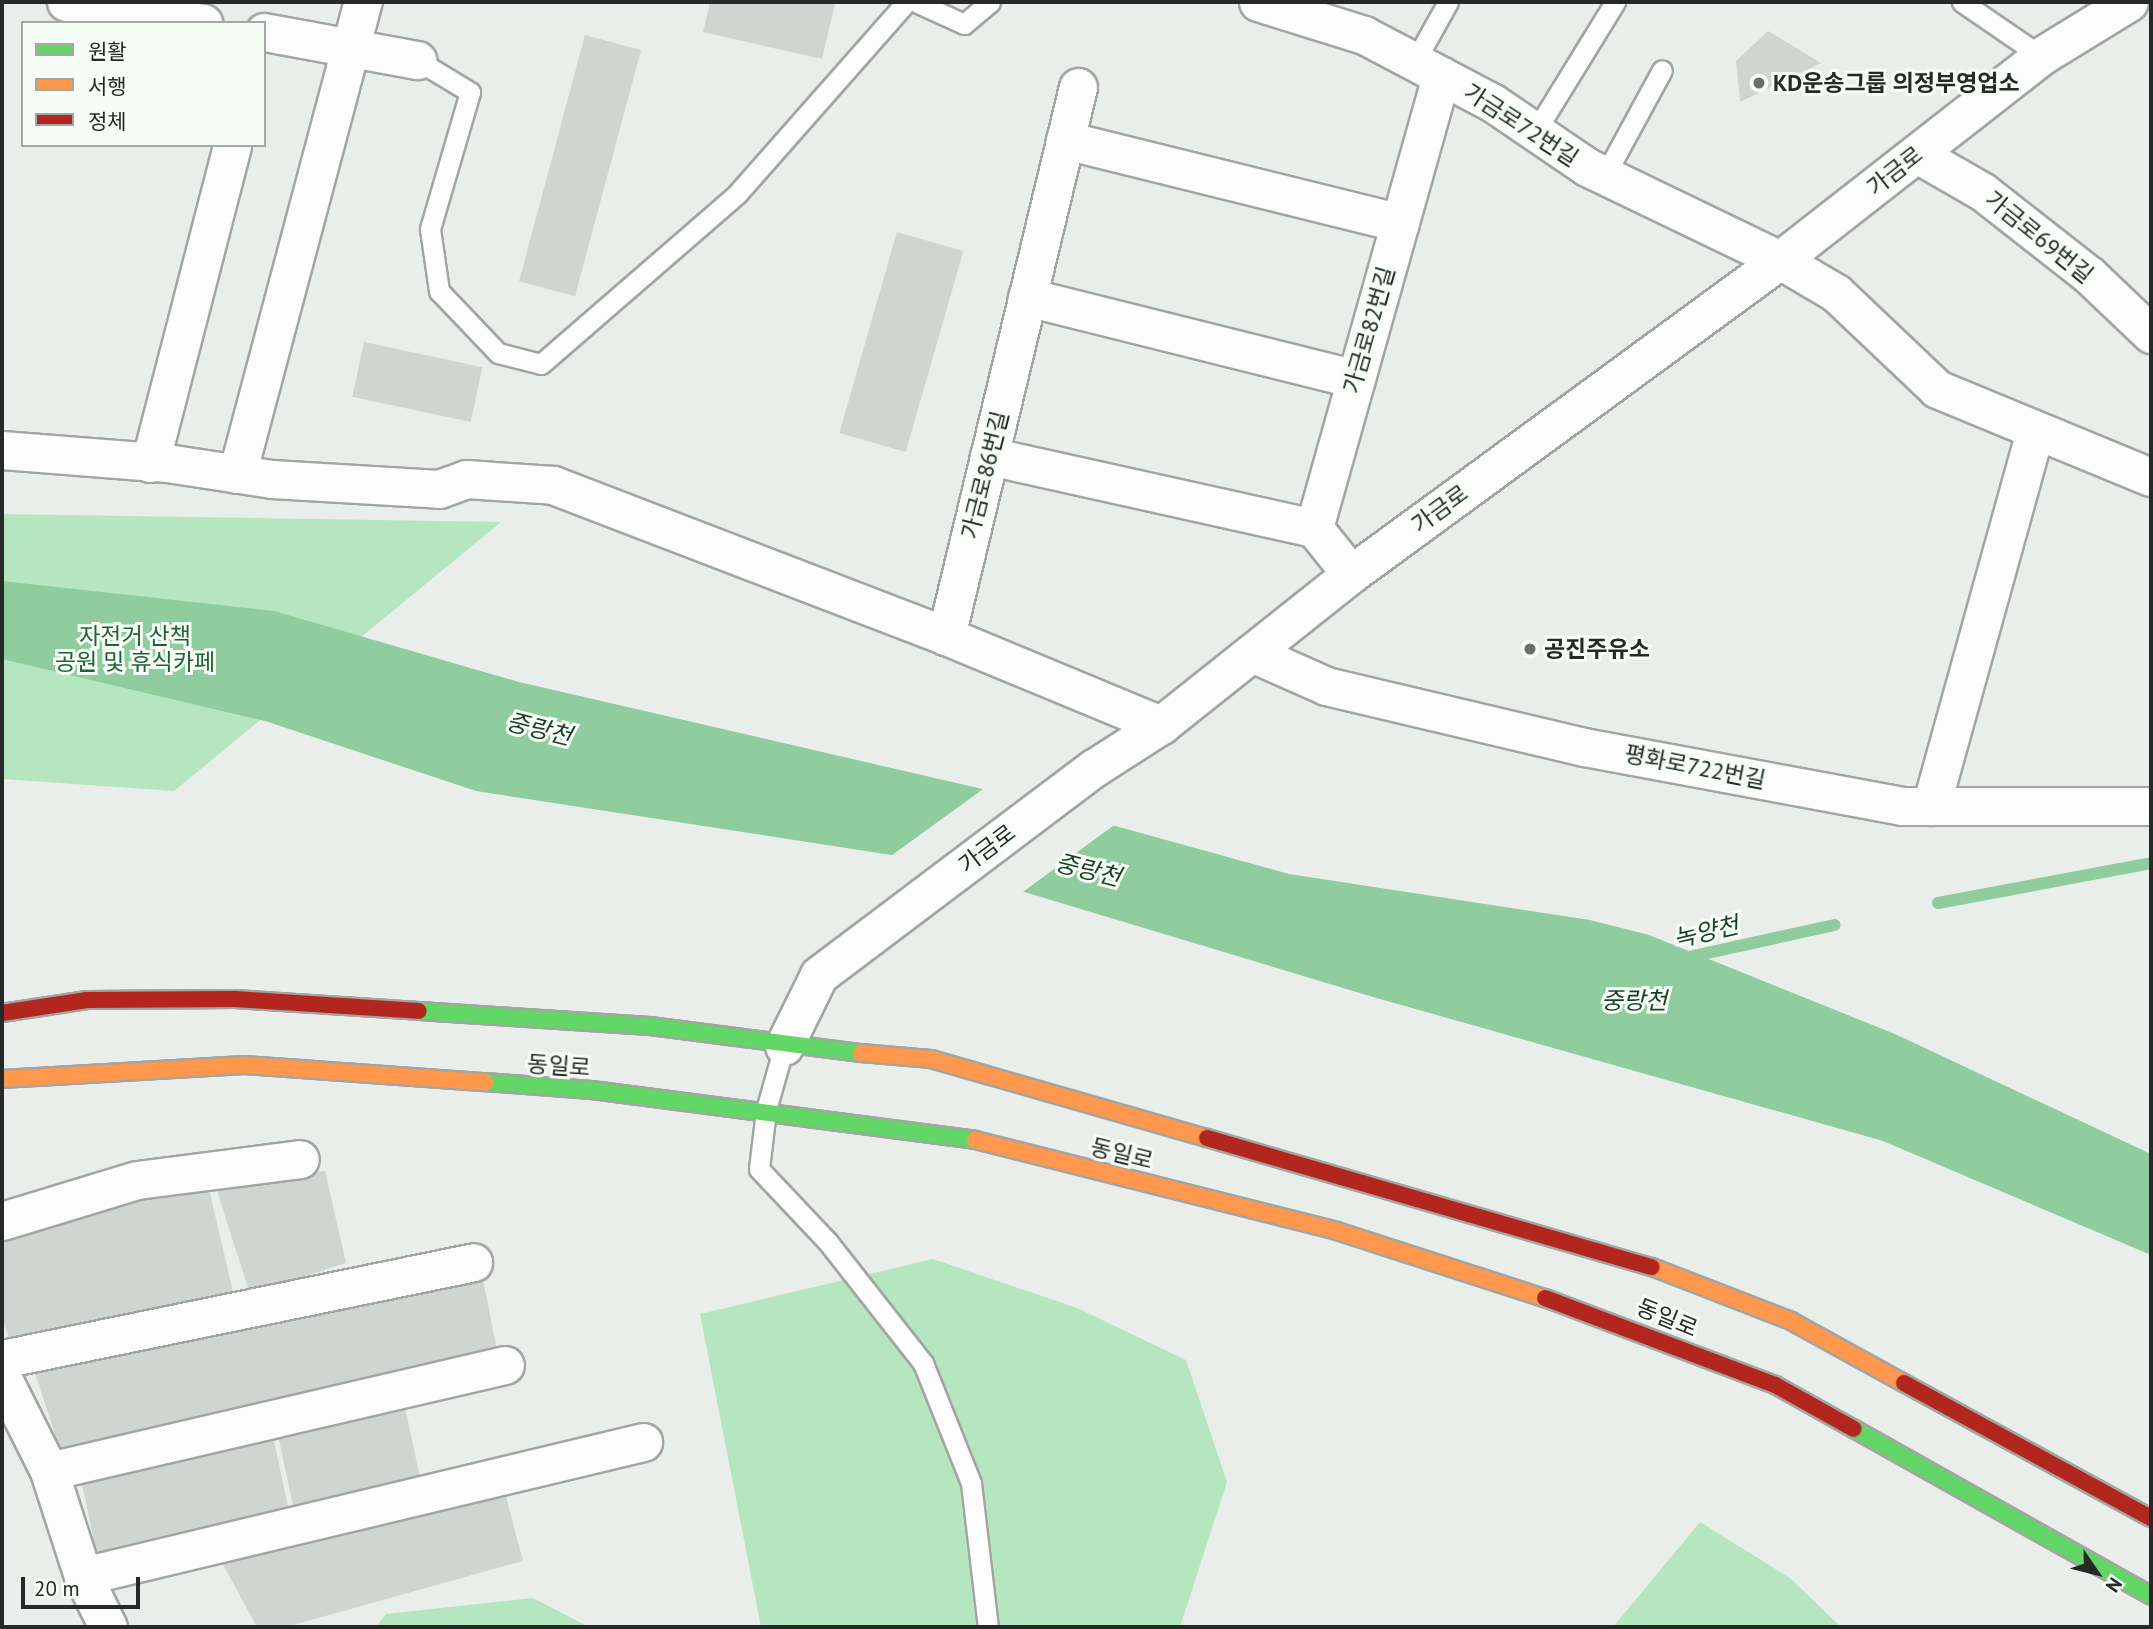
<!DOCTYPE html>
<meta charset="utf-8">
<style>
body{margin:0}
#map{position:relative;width:2153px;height:1629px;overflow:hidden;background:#e9eeea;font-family:"PT Sans","Noto Sans KR",sans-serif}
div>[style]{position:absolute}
.green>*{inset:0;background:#b5e6c0}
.water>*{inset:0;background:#8fcc9e}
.pier>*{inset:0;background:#e9eeea}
.stream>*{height:12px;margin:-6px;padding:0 6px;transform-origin:6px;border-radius:6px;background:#8fcc9e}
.building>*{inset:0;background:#d1d5d2;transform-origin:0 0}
.roads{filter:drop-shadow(2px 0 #a2a5a2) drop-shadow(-2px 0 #a2a5a2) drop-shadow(0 2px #a2a5a2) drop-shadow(0 -2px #a2a5a2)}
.lane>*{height:19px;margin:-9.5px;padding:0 9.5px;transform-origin:9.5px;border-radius:9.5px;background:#fcfcfc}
.street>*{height:37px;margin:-18.5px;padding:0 18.5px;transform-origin:18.5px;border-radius:18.5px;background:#fcfcfc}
.fast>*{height:16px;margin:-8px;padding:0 8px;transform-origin:8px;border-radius:8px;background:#63d668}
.slow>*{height:16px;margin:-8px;padding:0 8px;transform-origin:8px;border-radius:8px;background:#ff974d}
.jam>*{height:16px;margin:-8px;padding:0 8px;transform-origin:8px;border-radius:8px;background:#b3261e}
.dots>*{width:19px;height:19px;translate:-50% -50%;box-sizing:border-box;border:4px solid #f5fdf6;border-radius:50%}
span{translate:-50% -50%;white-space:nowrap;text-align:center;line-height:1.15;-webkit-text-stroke:6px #f5fdf6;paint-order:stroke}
.poi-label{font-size:23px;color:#262927;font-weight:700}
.left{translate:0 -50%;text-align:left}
.street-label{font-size:23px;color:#262927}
.park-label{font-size:23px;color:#235f35}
.water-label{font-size:24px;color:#1b3f24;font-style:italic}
.frame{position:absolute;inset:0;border:4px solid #262927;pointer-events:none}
.legend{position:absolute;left:21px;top:21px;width:245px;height:126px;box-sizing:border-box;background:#f5fdf6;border:2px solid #a2a8a3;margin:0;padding:9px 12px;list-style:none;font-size:21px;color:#262927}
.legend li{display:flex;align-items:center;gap:14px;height:35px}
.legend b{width:35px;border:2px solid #a2a8a3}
.north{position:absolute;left:2062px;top:1538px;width:70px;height:70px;-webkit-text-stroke:5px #f5fdf6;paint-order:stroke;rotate:125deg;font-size:19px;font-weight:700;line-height:28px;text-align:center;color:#262927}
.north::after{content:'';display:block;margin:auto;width:24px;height:32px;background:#262927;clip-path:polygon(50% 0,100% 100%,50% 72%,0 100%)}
.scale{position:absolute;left:21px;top:1577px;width:119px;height:32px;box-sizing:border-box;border:4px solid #262927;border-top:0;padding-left:9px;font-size:21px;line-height:24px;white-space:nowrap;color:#262927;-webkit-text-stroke:5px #f5fdf6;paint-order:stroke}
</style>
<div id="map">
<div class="green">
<div style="clip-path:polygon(2px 514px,501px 522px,174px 791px,2px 779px)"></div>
<div style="clip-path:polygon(933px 1259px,1077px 1308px,1186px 1360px,1227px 1482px,1180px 1627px,761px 1627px,700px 1314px)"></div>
<div style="clip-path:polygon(1700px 1522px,1790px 1578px,1841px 1627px,1613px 1627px)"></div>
<div style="clip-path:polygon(533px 1598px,589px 1627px,376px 1627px,386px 1614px)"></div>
</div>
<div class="water">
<div style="clip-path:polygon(2px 581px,274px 611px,519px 682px,978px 788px,1289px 874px,1590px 920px,1649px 935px,1895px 1034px,2151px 1154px,2151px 1255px,1883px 1141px,1373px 997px,911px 858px,476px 791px,265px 721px,2px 659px)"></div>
</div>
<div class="pier">
<div style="clip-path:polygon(986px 787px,1117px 823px,1020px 894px,888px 858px)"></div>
</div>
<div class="stream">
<div style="left:1938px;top:903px;width:217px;rotate:-10.6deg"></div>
<div style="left:1689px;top:957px;width:149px;rotate:-12.4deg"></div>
</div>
<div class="building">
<div style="clip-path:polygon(710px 2px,835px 4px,822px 59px,703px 32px)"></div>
<div style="clip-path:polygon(1768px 31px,1821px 63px,1740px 102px,1736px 61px)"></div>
<div style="left:585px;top:35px;width:58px;height:255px;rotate:15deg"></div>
<div style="left:897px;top:232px;width:69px;height:209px;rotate:16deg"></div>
<div style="left:364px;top:342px;width:121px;height:56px;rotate:12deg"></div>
<div style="clip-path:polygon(325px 1171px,346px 1263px,250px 1294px,217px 1191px)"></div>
<div style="clip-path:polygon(209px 1189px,234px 1296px,12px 1347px,2px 1318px,2px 1232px,115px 1201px)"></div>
<div style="clip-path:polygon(481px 1269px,497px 1350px,64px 1462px,33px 1367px,142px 1351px,293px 1303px)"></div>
<div style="left:402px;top:1393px;width:93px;height:130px;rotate:78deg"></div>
<div style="left:272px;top:1431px;width:90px;height:197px;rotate:78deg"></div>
<div style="clip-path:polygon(503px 1485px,523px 1561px,286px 1627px,257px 1627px,220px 1559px)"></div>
</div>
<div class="roads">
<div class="lane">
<div style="left:916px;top:2px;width:53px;rotate:24.6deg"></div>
<div style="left:964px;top:24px;width:34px;rotate:-40deg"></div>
<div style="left:1962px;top:2px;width:96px;rotate:34.4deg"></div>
<div style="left:417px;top:60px;width:62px;rotate:31.1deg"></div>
<div style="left:470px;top:92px;width:143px;rotate:106.3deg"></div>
<div style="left:430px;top:229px;width:63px;rotate:81.7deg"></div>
<div style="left:439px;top:291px;width:86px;rotate:46.4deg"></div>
<div style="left:498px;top:353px;width:44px;rotate:14.3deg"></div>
<div style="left:541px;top:364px;width:259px;rotate:-40.9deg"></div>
<div style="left:737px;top:194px;width:256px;rotate:-48.6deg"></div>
<div style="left:1415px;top:61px;width:68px;rotate:-60.8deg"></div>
<div style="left:1535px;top:132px;width:153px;rotate:-58.4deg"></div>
<div style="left:1605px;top:175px;width:119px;rotate:-61.5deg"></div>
<div style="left:784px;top:1046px;width:66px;rotate:105.7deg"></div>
<div style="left:766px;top:1110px;width:59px;rotate:96.8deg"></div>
<div style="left:759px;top:1169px;width:100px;rotate:46.6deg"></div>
<div style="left:828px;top:1242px;width:154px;rotate:51.9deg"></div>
<div style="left:923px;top:1363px;width:129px;rotate:68.2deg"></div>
<div style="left:971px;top:1483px;width:145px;rotate:83.3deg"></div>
</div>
<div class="street">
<div style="left:66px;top:2px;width:139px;rotate:8.7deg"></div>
<div style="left:1258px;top:2px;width:111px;rotate:17.3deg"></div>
<div style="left:1364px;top:35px;width:146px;rotate:27.8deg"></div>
<div style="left:1493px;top:103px;width:114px;rotate:34.2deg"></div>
<div style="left:1587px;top:167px;width:214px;rotate:25.7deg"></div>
<div style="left:1780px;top:260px;width:65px;rotate:30.5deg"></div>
<div style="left:1836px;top:293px;width:139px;rotate:43.5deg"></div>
<div style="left:1937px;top:389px;width:231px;rotate:22.4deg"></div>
<div style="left:264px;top:32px;width:156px;rotate:10.4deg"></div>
<div style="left:1078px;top:87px;width:565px;rotate:103.52deg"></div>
<div style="left:946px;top:636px;width:233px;rotate:22.5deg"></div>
<div style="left:1065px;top:140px;width:345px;rotate:13.9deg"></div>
<div style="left:1917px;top:154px;width:76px;rotate:29.9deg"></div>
<div style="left:1983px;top:192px;width:135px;rotate:38.1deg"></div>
<div style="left:2089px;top:275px;width:86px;rotate:43.6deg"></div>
<div style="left:1027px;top:297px;width:339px;rotate:14deg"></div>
<div style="left:2px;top:450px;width:166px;rotate:4.5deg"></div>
<div style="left:167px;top:463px;width:106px;rotate:8.7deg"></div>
<div style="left:272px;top:479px;width:167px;rotate:3.4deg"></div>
<div style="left:439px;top:489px;width:29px;rotate:-20deg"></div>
<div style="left:466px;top:479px;width:87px;rotate:3.9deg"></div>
<div style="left:553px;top:485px;width:421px;rotate:21deg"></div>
<div style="left:989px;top:456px;width:333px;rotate:12.5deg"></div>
<div style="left:150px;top:463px;width:328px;rotate:-75.5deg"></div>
<div style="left:237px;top:474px;width:489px;rotate:-75.1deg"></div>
<div style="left:1351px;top:574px;width:59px;rotate:-128.8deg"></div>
<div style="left:1314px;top:528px;width:470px;rotate:-74.3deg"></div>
<div style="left:1252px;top:653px;width:81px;rotate:24deg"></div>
<div style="left:1326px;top:686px;width:265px;rotate:13.3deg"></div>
<div style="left:1584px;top:747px;width:322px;rotate:10.5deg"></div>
<div style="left:1901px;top:806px;width:250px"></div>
<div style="left:1931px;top:806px;width:389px;rotate:-74.5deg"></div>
<div style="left:784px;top:1046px;width:79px;rotate:-63.8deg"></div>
<div style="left:819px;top:975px;width:344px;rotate:-37deg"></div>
<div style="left:1094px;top:768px;width:80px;rotate:-32.7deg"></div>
<div style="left:1161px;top:725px;width:243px;rotate:-38.5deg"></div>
<div style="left:1351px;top:574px;width:532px;rotate:-36.2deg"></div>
<div style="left:1780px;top:260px;width:331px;rotate:-38deg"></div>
<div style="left:2041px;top:56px;width:103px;rotate:-31.5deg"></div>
<div style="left:2px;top:1221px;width:141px;rotate:-16.9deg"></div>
<div style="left:137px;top:1180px;width:164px;rotate:-7.3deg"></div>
<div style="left:2px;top:1359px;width:481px;rotate:-11.6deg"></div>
<div style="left:2px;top:1377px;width:105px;rotate:63.4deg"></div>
<div style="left:49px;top:1471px;width:110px;rotate:72.1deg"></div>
<div style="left:83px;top:1576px;width:57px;rotate:63.9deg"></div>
<div style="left:49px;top:1471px;width:468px;rotate:-13.1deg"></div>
<div style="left:83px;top:1576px;width:576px;rotate:-13.46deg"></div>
</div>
<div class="fast">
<div style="left:419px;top:1011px;width:231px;rotate:3.7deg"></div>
<div style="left:650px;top:1026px;width:213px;rotate:7.3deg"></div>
<div style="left:485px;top:1082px;width:107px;rotate:4.3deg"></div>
<div style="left:592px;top:1090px;width:386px;rotate:7.4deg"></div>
<div style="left:1854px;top:1429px;width:341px;rotate:29.3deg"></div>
</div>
<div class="slow">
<div style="left:861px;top:1053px;width:70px;rotate:4.9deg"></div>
<div style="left:931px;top:1059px;width:287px;rotate:16deg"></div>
<div style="left:2px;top:1079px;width:243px;rotate:-3.3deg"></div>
<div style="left:245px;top:1065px;width:241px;rotate:4.1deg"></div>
<div style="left:975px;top:1140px;width:373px;rotate:14.1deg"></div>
<div style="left:1337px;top:1231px;width:219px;rotate:17.9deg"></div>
<div style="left:1652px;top:1267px;width:149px;rotate:21.2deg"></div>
<div style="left:1791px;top:1321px;width:129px;rotate:28.8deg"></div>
</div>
<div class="jam">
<div style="left:2px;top:1013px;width:86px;rotate:-8.7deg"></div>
<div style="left:87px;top:1000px;width:148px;rotate:-0.4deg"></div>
<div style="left:235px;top:999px;width:184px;rotate:3.7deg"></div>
<div style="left:1207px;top:1138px;width:463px;rotate:16.2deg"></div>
<div style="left:1545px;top:1298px;width:246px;rotate:20.7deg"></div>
<div style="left:1775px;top:1385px;width:90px;rotate:29.1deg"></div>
<div style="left:1904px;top:1383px;width:281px;rotate:28.7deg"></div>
</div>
</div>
<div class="dots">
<div style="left:1759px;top:83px;background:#6a6e6b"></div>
<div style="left:1530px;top:649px;background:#6a6e6b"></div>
</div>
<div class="poi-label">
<span class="left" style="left:1773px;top:83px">KD운송그룹 의정부영업소</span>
<span class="left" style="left:1544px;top:649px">공진주유소</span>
</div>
<div class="street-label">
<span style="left:1521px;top:125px;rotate:33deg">가금로72번길</span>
<span style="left:1895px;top:171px;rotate:-38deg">가금로</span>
<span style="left:2039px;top:237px;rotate:39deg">가금로69번길</span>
<span style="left:1369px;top:330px;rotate:-74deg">가금로82번길</span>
<span style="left:985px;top:475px;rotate:-76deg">가금로86번길</span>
<span style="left:1440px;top:509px;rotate:-36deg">가금로</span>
<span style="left:1695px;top:767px;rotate:11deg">평화로722번길</span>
<span style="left:987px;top:849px;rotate:-37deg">가금로</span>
<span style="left:559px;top:1066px;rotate:4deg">동일로</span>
<span style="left:1122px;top:1154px;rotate:14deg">동일로</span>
<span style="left:1667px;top:1318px;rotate:22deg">동일로</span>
</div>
<div class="park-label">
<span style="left:135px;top:649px">자전거 산책<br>공원 및 휴식카페</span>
</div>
<div class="water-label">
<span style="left:539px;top:729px;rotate:14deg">중랑천</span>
<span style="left:1088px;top:870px;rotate:14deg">중랑천</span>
<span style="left:1706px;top:932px;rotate:-13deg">녹양천</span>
<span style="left:1634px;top:1001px">중랑천</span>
</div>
<div class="frame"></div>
<ul class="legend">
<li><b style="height:9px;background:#63d668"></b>원활</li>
<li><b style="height:9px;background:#ff974d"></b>서행</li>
<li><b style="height:9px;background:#b3261e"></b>정체</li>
</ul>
<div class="north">N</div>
<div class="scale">20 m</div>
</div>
